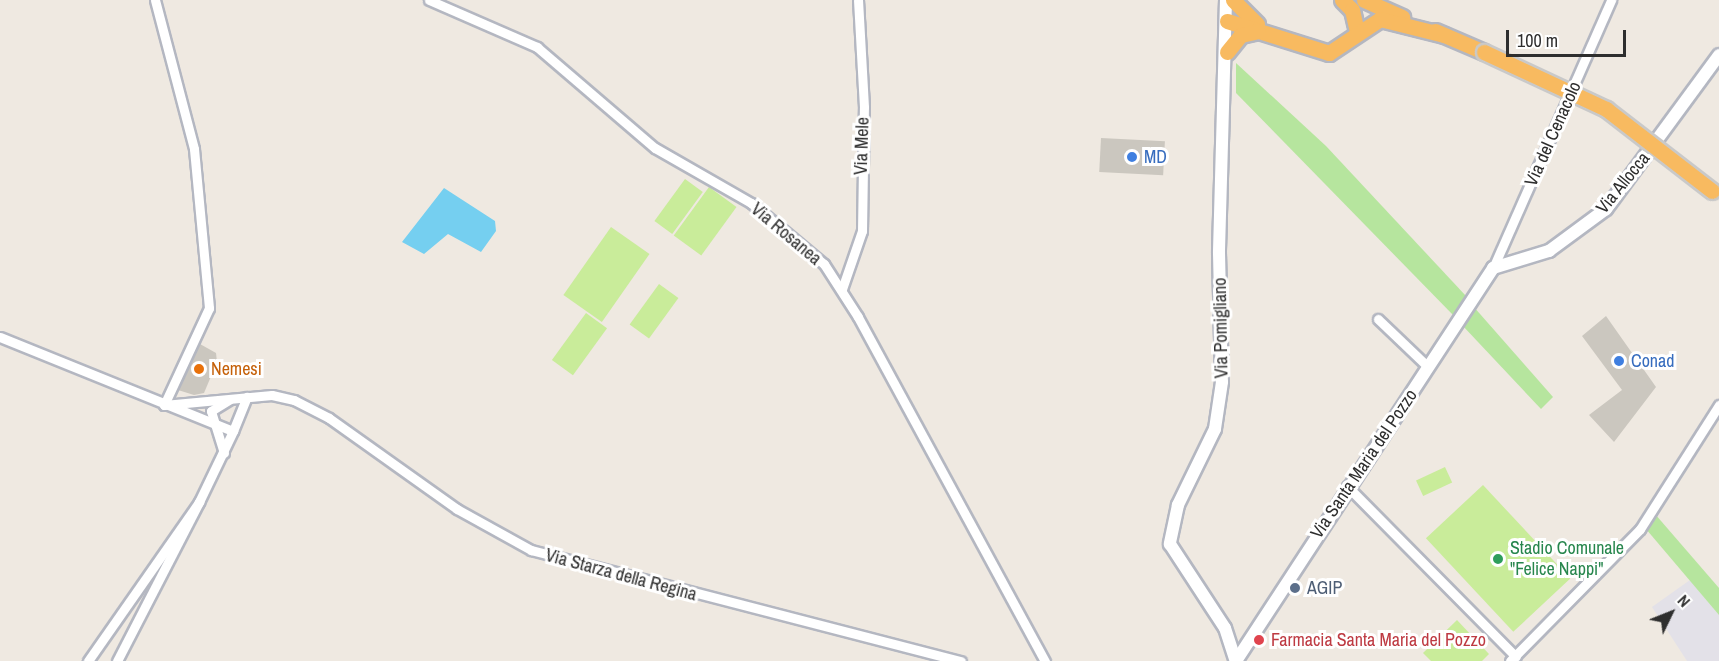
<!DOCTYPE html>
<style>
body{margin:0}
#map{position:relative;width:1719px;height:661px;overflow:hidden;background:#efe9e1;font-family:"Archivo Narrow",sans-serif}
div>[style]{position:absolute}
.industrial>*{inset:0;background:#e3e1e8}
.green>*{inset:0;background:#b6e59e}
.pitch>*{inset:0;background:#c9ec9a;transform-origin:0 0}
.water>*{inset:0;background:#75cff0}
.building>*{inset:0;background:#cbc7bf;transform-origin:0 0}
.roads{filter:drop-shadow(2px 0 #b4b7c1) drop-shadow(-2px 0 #b4b7c1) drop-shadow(0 2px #b4b7c1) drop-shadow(0 -2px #b4b7c1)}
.minor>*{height:9px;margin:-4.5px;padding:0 4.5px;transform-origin:4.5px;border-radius:4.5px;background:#fff}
.tertiary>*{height:12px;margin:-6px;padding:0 6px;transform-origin:6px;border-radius:6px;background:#fff}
.trunk>*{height:15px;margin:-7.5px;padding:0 7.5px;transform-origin:7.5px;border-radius:7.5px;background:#f8ba60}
.bridges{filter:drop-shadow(2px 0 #c9c9c9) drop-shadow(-2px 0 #c9c9c9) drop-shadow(0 2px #c9c9c9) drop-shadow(0 -2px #c9c9c9)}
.trunk-bridge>*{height:15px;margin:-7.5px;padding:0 7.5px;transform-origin:7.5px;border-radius:7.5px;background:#f8ba60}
.dots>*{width:16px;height:16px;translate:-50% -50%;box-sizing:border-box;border:3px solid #fff;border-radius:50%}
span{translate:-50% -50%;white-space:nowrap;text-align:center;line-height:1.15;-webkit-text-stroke:6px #fff;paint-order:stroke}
.street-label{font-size:18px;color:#2e2e2e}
.shop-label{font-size:18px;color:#366cbe}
.left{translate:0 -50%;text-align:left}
.food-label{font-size:18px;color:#c56008}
.leisure-label{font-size:18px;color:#27864d}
.service-label{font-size:18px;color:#4e5e75}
.health-label{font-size:18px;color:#be3a42}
.north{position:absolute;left:1641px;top:583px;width:60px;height:60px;-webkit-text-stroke:4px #fff;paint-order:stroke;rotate:47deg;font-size:16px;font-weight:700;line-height:24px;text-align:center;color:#2e2e2e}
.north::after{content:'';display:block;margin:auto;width:21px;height:27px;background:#2e2e2e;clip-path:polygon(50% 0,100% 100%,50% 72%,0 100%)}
.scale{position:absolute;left:1506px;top:30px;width:120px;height:27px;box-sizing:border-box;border:3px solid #2e2e2e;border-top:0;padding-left:8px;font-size:18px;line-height:21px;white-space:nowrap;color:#2e2e2e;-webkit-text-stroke:4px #fff;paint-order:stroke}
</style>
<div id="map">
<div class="industrial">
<div style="clip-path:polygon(1690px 580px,1719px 615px,1719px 661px,1687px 661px,1652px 607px)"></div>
</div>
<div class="green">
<div style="clip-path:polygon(1236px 63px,1326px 146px,1466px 296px,1454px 316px,1236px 93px)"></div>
<div style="clip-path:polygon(1473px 306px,1553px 397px,1541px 409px,1462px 325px)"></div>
<div style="clip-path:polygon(1655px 514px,1719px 588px,1719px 615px,1646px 529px)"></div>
</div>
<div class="pitch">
<div style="left:685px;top:179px;width:22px;height:52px;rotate:36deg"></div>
<div style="left:709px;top:187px;width:34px;height:60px;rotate:36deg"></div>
<div style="left:611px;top:227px;width:47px;height:83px;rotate:35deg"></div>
<div style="left:659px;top:284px;width:24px;height:50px;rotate:36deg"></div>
<div style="left:586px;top:313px;width:26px;height:58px;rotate:36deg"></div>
<div style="left:1445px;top:467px;width:17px;height:32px;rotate:65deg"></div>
<div style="left:1483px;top:485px;width:128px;height:78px;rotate:47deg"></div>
<div style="clip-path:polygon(1457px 620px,1489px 654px,1482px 661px,1431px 661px,1423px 653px)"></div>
</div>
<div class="water">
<div style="clip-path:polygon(444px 188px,495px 221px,496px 231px,481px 252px,448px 234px,424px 254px,402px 242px)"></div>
</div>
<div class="building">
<div style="left:1101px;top:138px;width:64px;height:34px;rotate:3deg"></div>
<div style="clip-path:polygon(1606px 316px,1656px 387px,1614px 442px,1589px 415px,1622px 390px,1582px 336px)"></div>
<div style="clip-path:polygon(200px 344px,216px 353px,217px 362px,204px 393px,194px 395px,178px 390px)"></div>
</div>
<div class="roads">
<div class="minor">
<div style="left:155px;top:0;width:154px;rotate:75.3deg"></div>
<div style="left:194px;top:149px;width:160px;rotate:84.6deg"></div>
<div style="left:209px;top:308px;width:107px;rotate:114.9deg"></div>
<div style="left:429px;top:0;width:118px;rotate:23.5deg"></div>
<div style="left:537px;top:47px;width:155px;rotate:40.6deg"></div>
<div style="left:655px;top:148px;width:111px;rotate:29.8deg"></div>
<div style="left:751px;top:203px;width:95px;rotate:39.9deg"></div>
<div style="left:824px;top:264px;width:63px;rotate:57.3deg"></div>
<div style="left:858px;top:317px;width:392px;rotate:61.5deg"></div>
<div style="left:1493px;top:268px;width:293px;rotate:-66.2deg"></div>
<div style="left:842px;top:289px;width:61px;rotate:-71deg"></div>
<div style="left:862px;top:231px;width:124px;rotate:-89.1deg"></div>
<div style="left:864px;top:107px;width:107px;rotate:-93.2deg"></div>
<div style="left:1378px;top:319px;width:69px;rotate:43.8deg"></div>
<div style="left:0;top:337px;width:251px;rotate:22deg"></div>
<div style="left:233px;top:431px;width:37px;rotate:-68deg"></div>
<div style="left:164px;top:405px;width:108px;rotate:-5.3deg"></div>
<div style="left:272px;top:395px;width:23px;rotate:13deg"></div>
<div style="left:294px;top:400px;width:39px;rotate:27deg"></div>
<div style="left:329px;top:418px;width:157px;rotate:35.4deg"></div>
<div style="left:457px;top:509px;width:85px;rotate:29deg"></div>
<div style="left:531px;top:550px;width:444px;rotate:14.5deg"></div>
<div style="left:224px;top:453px;width:44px;rotate:-107.2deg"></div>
<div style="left:211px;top:411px;width:22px;rotate:-32deg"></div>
<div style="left:1347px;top:486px;width:240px;rotate:45.3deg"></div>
<div style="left:88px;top:661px;width:194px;rotate:-55.1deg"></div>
<div style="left:199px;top:502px;width:79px;rotate:-64.4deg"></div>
<div style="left:117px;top:661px;width:179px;rotate:-62.7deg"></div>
<div style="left:1510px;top:661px;width:185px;rotate:-45.4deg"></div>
<div style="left:1640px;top:529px;width:147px;rotate:-57.5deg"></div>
</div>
<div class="tertiary">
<div style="left:1226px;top:0;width:253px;rotate:91.6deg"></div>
<div style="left:1219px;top:253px;width:129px;rotate:88.7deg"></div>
<div style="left:1222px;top:382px;width:48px;rotate:98.5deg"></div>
<div style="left:1215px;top:429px;width:85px;rotate:116deg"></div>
<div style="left:1178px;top:505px;width:40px;rotate:102deg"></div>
<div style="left:1170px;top:544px;width:100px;rotate:56.8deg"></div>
<div style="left:1225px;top:628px;width:35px;rotate:72deg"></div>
<div style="left:1236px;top:661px;width:470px;rotate:-56.8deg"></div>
<div style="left:1493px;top:268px;width:59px;rotate:-16.9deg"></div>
<div style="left:1549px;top:251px;width:71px;rotate:-36.4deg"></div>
<div style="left:1606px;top:209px;width:191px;rotate:-53.7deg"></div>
</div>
<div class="trunk">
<div style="left:1233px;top:0;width:34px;rotate:45deg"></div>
<div style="left:1342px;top:0;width:14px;rotate:45deg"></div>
<div style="left:1352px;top:10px;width:22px;rotate:77deg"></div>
<div style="left:1364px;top:0;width:42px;rotate:24.1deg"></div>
<div style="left:1227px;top:21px;width:107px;rotate:17.4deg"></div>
<div style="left:1329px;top:53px;width:61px;rotate:-33.7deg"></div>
<div style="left:1380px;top:19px;width:66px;rotate:14deg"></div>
<div style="left:1435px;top:31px;width:53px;rotate:23.2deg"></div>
<div style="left:1227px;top:52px;width:22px;rotate:-51deg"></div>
<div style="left:1241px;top:35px;width:17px;rotate:-13deg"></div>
</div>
</div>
<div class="bridges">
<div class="trunk-bridge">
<div style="left:1484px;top:52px;width:135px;rotate:25deg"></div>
<div style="left:1606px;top:109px;width:134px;rotate:37.7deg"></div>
</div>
</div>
<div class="dots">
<div style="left:1132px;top:157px;background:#3f7fe0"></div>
<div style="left:1619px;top:361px;background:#3f7fe0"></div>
<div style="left:199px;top:369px;background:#e8710a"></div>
<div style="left:1498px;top:559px;background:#2e9e5b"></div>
<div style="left:1295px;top:588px;background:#5c6f8a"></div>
<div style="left:1259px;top:640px;background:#e0444e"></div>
</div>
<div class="street-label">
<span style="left:1553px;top:134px;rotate:-66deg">Via del Cenacolo</span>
<span style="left:862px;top:146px;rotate:-88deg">Via Mele</span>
<span style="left:1623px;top:183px;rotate:-51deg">Via Allocca</span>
<span style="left:786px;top:234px;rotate:40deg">Via Rosanea</span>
<span style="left:1221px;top:328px;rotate:-91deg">Via Pomigliano</span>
<span style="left:1364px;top:464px;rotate:-56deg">Via Santa Maria del Pozzo</span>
<span style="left:621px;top:575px;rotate:15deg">Via Starza della Regina</span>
</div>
<div class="shop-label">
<span class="left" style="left:1144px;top:157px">MD</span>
<span class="left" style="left:1631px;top:361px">Conad</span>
</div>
<div class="food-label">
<span class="left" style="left:211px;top:369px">Nemesi</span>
</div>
<div class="leisure-label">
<span class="left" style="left:1510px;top:559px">Stadio Comunale<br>"Felice Nappi"</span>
</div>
<div class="service-label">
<span class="left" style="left:1307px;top:588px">AGIP</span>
</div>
<div class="health-label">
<span class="left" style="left:1271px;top:640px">Farmacia Santa Maria del Pozzo</span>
</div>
<div class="north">N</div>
<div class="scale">100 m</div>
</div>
